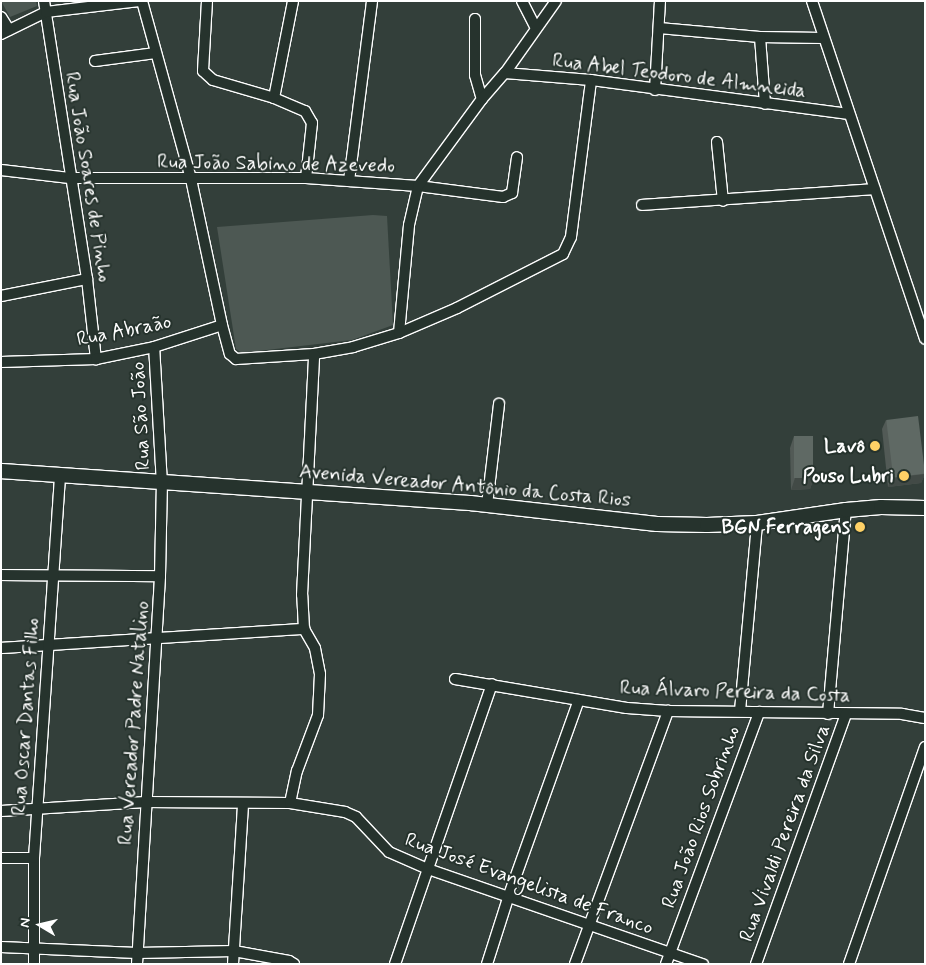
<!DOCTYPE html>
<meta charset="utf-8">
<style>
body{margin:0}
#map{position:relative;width:926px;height:965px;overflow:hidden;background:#333f3a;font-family:Mynerve,sans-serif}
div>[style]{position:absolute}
.green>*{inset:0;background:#4d5853}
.roads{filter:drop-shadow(1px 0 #fff) drop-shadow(-1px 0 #fff) drop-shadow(0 1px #fff) drop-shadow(0 -1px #fff)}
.minor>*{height:10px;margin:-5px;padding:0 5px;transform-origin:5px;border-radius:5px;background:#26332d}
.secondary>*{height:14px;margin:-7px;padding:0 7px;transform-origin:7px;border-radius:7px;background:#26332d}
.wall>*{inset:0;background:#525a56}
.shaded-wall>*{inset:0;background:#424a46}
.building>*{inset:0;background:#5f6964;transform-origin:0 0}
.dots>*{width:14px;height:14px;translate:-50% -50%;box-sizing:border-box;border:2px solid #26332d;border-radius:50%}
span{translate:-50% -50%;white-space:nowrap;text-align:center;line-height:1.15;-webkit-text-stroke:4px #26332d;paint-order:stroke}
.street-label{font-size:20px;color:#fff}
.poi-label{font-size:20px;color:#fff;font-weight:700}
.right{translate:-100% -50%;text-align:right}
.frame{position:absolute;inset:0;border:2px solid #fff;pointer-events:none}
.north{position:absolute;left:15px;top:900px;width:50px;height:50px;-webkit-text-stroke:4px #26332d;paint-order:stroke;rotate:279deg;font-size:14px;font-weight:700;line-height:20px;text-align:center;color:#fff}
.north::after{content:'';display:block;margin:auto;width:18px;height:22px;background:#fff;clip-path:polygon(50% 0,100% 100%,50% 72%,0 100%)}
</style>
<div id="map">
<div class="green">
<div style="clip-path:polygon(1px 1px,36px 1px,37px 6px,10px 17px)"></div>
<div style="clip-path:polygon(373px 215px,387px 216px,393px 325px,352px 340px,242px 353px,236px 349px,217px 227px)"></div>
</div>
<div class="roads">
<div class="minor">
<div style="left:44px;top:1px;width:281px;rotate:81.2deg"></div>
<div style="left:87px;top:279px;width:81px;rotate:83.6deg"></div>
<div style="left:142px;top:1px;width:185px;rotate:74.6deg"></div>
<div style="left:191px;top:179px;width:149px;rotate:78deg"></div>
<div style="left:222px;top:325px;width:30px;rotate:75deg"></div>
<div style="left:230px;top:354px;width:8px;rotate:40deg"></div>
<div style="left:236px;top:359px;width:78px;rotate:-3.7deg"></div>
<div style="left:314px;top:354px;width:40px;rotate:-10deg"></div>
<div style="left:353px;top:347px;width:48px;rotate:-16.9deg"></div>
<div style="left:399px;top:333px;width:63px;rotate:-23.3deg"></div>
<div style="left:457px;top:308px;width:119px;rotate:-27deg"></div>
<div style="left:563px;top:254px;width:19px;rotate:-65deg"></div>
<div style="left:571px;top:237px;width:158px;rotate:-82.7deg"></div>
<div style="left:207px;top:1px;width:70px;rotate:93.3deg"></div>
<div style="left:203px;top:71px;width:13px;rotate:42deg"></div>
<div style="left:213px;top:80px;width:64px;rotate:16.4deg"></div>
<div style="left:274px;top:98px;width:34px;rotate:23deg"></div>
<div style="left:305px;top:111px;width:14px;rotate:60deg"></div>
<div style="left:312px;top:123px;width:55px;rotate:96.2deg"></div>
<div style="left:522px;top:1px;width:29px;rotate:63deg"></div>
<div style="left:812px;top:1px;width:356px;rotate:71.5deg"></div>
<div style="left:1px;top:17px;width:15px;rotate:58deg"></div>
<div style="left:475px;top:19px;width:56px;rotate:90deg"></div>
<div style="left:475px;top:75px;width:25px;rotate:74deg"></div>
<div style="left:659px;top:28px;width:101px;rotate:5.1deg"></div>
<div style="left:760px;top:37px;width:63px;rotate:0.9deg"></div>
<div style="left:1px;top:34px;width:50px;rotate:-26.1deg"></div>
<div style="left:46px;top:12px;width:94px;rotate:-6.7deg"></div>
<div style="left:760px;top:37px;width:67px;rotate:85.7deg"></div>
<div style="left:95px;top:61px;width:61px;rotate:-7.6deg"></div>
<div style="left:505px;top:73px;width:86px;rotate:4.7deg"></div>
<div style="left:591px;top:80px;width:259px;rotate:7.5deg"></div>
<div style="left:655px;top:90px;width:89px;rotate:-86.8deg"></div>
<div style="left:274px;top:98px;width:99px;rotate:-78.9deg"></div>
<div style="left:717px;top:142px;width:59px;rotate:84.2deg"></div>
<div style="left:1px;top:170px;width:69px;rotate:6.6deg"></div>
<div style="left:70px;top:178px;width:236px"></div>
<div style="left:306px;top:178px;width:112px;rotate:4.1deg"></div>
<div style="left:418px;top:186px;width:86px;rotate:7.4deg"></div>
<div style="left:503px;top:197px;width:10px;rotate:-24deg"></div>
<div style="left:512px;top:193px;width:36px;rotate:-82deg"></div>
<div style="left:349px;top:181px;width:181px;rotate:-82.7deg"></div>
<div style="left:642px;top:205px;width:233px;rotate:-3.9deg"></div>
<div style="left:1px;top:296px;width:88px;rotate:-11.2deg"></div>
<div style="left:399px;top:333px;width:108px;rotate:-84.7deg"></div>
<div style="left:409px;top:225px;width:40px;rotate:-77deg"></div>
<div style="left:418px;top:186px;width:108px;rotate:-53.7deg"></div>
<div style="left:482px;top:99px;width:35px;rotate:-49deg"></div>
<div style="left:505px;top:73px;width:88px;rotate:-54.7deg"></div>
<div style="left:1px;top:362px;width:95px;rotate:-1.8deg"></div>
<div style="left:96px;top:359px;width:59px;rotate:-11.7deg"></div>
<div style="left:154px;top:347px;width:71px;rotate:-17.9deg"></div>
<div style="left:487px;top:505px;width:102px;rotate:-83.2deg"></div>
<div style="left:1px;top:575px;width:159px;rotate:0.4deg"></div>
<div style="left:1px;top:648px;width:304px;rotate:-3.6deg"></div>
<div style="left:455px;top:679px;width:174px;rotate:9.6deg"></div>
<div style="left:627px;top:708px;width:41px;rotate:4.2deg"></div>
<div style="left:668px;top:711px;width:234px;rotate:0.7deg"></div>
<div style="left:902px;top:714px;width:23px;rotate:10deg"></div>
<div style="left:740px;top:711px;width:189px;rotate:-84.8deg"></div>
<div style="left:828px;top:714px;width:205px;rotate:-85deg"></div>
<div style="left:290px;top:803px;width:33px;rotate:-78deg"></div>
<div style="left:297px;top:771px;width:60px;rotate:-69.4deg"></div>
<div style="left:318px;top:715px;width:41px;rotate:-87.2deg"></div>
<div style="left:320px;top:674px;width:26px;rotate:-101deg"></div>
<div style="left:315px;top:648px;width:22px;rotate:-120deg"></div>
<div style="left:304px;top:629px;width:34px;rotate:-93deg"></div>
<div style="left:302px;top:595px;width:241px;rotate:-87.1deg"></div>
<div style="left:1px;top:811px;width:145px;rotate:-3.6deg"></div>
<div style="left:146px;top:802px;width:144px;rotate:0.4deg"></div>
<div style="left:290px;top:803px;width:56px;rotate:9.3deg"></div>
<div style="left:345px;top:812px;width:12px;rotate:24deg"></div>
<div style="left:356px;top:817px;width:48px;rotate:46.7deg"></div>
<div style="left:389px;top:852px;width:43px;rotate:23.6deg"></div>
<div style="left:428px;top:869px;width:291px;rotate:19.1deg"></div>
<div style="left:1px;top:858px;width:33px"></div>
<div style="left:1px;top:947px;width:136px;rotate:2.5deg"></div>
<div style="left:137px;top:953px;width:97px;rotate:-1.2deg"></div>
<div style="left:234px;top:951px;width:56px;rotate:10.3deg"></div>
<div style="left:289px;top:961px;width:6px;rotate:31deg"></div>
<div style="left:34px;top:964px;width:106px;rotate:-90deg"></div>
<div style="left:34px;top:858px;width:385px;rotate:-86.1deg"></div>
<div style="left:137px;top:964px;width:389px;rotate:-86.6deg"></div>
<div style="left:160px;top:576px;width:92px;rotate:-88.8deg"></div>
<div style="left:162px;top:484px;width:137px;rotate:-93.3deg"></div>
<div style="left:233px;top:964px;width:160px;rotate:-86.4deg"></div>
<div style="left:395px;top:964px;width:296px;rotate:-70.9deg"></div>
<div style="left:487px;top:964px;width:72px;rotate:-72.3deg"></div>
<div style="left:509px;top:895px;width:207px;rotate:-70.3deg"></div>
<div style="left:575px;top:964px;width:270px;rotate:-69.8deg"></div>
<div style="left:666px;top:964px;width:269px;rotate:-69.7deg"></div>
<div style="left:756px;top:964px;width:266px;rotate:-70.2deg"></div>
<div style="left:849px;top:964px;width:230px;rotate:-70.7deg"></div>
</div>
<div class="secondary">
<div style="left:1px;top:471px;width:470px;rotate:3.9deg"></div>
<div style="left:470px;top:503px;width:188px;rotate:6.4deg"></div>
<div style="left:657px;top:524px;width:50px;rotate:1.1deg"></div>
<div style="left:707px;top:525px;width:50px;rotate:-2.3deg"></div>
<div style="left:757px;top:523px;width:90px;rotate:-8.3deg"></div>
<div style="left:846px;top:510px;width:35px;rotate:-5deg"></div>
<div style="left:881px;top:507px;width:44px;rotate:1.3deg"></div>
</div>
</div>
<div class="wall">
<div style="clip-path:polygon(886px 420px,925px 474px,921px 483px,888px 487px,882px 429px)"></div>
<div style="clip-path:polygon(794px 436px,814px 478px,810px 489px,791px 490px,790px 448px)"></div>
</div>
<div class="shaded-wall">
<div style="clip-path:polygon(925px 474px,921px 483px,888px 487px,891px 478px)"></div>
<div style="clip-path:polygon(795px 478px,814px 478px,810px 489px,791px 490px)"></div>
</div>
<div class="building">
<div style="left:918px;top:416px;width:58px;height:32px;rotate:83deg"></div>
<div style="left:794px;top:436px;width:19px;height:42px"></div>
</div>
<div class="dots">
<div style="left:875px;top:446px;background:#ffd166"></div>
<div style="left:904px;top:476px;background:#ffd166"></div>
<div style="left:860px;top:527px;background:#ffd166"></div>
</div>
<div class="street-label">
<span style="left:679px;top:76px;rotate:7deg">Rua Abel Teodoro de Almneida</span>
<span style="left:276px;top:164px;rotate:1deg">Rua João Sabino de Azevedo</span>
<span style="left:88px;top:177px;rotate:81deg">Rua João Soares de Pinho</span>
<span style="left:124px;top:331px;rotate:-11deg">Rua Abraão</span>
<span style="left:141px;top:416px;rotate:-93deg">Rua São João</span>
<span style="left:465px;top:486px;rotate:5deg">Avenida Vereador Antônio da Costa Rios</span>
<span style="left:735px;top:692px;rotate:2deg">Rua Álvaro Pereira da Costa</span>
<span style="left:26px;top:717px;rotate:-86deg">Rua Oscar Dantas Filho</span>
<span style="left:134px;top:723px;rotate:-86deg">Rua Vereador Padre Natalino</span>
<span style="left:701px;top:817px;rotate:-70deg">Rua João Rios Sobrinho</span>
<span style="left:785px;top:833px;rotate:-70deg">Rua Vivaldi Pereira da Silva</span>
<span style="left:529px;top:884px;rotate:20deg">Rua José Evangelista de Franco</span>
</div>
<div class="poi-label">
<span class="right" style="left:865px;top:446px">Lavô</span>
<span class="right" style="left:894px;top:476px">Pouso Lubri</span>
<span class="right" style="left:850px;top:527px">BGN Ferragens</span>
</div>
<div class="frame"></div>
<div class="north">N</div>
</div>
